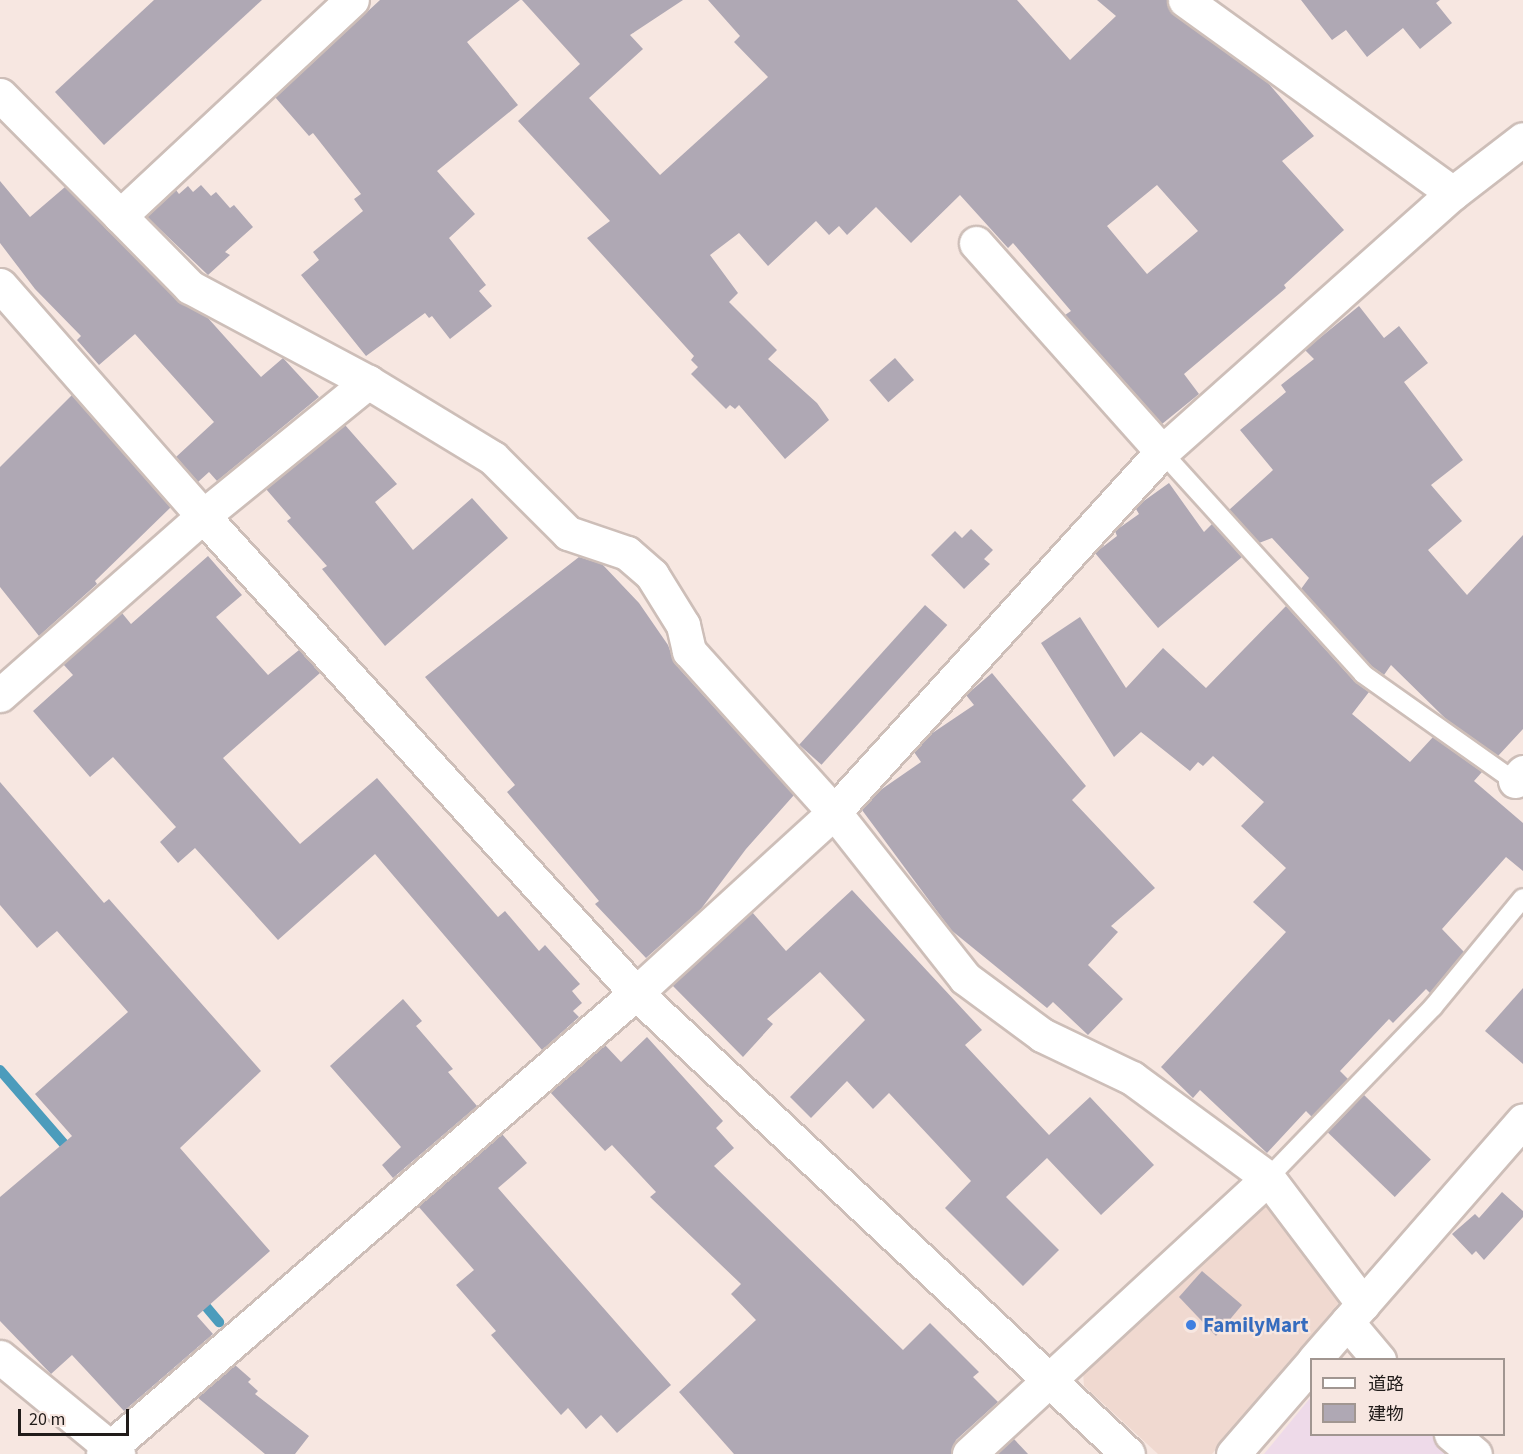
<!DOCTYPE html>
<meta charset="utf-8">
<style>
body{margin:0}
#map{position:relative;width:1523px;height:1454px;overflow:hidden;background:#f7e7e1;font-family:"Source Sans 3","Noto Sans JP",sans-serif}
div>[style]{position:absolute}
.built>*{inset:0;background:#f0d9d0}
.industrial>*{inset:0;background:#eedae9}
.stream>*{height:10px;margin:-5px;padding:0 5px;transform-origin:5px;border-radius:5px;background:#4c9cbc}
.building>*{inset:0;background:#afa8b4;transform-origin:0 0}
.roads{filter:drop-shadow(2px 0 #cdbeb8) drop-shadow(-2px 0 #cdbeb8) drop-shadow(0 2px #cdbeb8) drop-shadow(0 -2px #cdbeb8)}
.service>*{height:18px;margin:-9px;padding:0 9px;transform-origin:9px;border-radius:9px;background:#fff}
.minor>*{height:33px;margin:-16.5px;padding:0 16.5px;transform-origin:16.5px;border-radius:16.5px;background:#fff}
.tertiary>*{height:33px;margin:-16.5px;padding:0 16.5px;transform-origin:16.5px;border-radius:16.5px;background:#fff}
.secondary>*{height:33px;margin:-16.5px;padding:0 16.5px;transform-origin:16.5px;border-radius:16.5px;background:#fff}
.dots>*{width:16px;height:16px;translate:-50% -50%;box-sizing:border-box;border:3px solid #f7e7e1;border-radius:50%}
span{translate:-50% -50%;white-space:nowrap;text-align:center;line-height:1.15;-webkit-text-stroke:4.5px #f7e7e1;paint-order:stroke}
.shop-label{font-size:21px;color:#366cbe;font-weight:700}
.left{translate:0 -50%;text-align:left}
.legend{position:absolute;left:1310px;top:1358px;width:195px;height:78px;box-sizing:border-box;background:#f7e7e1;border:2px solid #a19691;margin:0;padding:8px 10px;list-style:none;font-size:18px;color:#211c1a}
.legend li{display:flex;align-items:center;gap:12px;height:30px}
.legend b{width:30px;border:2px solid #a19691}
.scale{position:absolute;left:18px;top:1409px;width:111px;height:27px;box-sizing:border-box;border:3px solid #211c1a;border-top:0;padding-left:8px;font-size:18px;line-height:21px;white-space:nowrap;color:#211c1a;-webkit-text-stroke:4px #f7e7e1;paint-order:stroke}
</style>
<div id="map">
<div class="built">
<div style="clip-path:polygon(1267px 1196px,1343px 1298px,1212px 1454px,1158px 1454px,1084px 1386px,1083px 1372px)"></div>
</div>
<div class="industrial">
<div style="clip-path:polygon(1311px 1397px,1312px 1434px,1435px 1435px,1459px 1454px,1264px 1454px)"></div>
</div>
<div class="stream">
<div style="left:0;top:1070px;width:108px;rotate:49.1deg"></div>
<div style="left:198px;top:1297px;width:33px;rotate:50deg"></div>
</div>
<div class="building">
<div style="clip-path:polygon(154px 0,262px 0,104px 145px,55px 92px)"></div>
<div style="clip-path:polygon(380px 0,520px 0,467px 42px,518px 105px,437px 171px,475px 214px,449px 238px,486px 285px,479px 291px,492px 306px,450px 339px,432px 316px,429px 318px,425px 313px,366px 356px,301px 275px,319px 260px,313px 252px,363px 211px,354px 199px,361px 194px,313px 133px,309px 136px,275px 97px)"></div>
<div style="clip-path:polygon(evenodd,522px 0,683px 0,630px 35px,643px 49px,589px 98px,660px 175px,768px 77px,734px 42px,740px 36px,708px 0,1017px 0,1070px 60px,1116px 16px,1097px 0,1167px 0,1174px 15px,1268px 83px,1314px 136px,1282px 161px,1344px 230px,1284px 285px,1286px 288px,1184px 374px,1199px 394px,1162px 424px,1065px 315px,1071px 311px,1013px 243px,1008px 248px,960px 195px,911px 243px,876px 207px,847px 235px,839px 226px,829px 235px,816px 221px,768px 266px,739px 233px,710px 255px,738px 293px,729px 302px,777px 350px,768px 359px,817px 403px,829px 420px,785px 459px,739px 405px,735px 409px,730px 405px,726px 409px,691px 374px,698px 367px,691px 360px,694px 356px,587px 238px,610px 221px,518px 121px,580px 64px,522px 0,1157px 185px,1198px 231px,1147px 274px,1107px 226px,1157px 185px)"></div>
<div style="clip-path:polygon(1301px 0,1440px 0,1436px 3px,1452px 23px,1420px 49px,1403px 28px,1367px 57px,1346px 30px,1332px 40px)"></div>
<div style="clip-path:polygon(0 181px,30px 217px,65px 187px,177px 300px,207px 317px,261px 377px,283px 358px,319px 397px,217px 481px,209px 472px,198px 482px,176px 457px,214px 422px,135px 334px,99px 365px,77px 340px,81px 336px,35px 289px,0 243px)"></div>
<div style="clip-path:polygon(201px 185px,211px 196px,216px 192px,230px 208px,234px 205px,253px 227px,225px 252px,230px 255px,208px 275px,147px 217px,176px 190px,179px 194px,188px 186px,193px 192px)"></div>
<div style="clip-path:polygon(1359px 306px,1384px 338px,1399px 326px,1428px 363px,1404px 382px,1463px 460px,1431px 485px,1462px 521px,1428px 550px,1467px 595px,1523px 535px,1523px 729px,1498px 756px,1447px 720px,1391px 665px,1384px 675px,1371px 666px,1301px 589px,1309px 578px,1272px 538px,1259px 543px,1229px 510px,1273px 470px,1240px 430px,1286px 392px,1281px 385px,1314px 359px,1305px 350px)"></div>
<div style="left:895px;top:358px;width:29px;height:34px;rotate:49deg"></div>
<div style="clip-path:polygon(72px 395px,171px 507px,95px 581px,97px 584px,39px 636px,0 587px,0 467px)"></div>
<div style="clip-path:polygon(345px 425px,397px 484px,375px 502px,413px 550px,472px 498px,508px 538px,385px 646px,322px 569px,327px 566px,287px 521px,291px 518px,266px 489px)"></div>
<div style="clip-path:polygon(1169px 483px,1204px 532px,1212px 524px,1242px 557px,1158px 628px,1095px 553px,1117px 536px,1115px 531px,1139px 514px,1136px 509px,1141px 503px)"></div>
<div style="clip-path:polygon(971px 529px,993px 550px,984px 559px,990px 564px,964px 589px,931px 555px,955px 531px,962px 538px)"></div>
<div style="clip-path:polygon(208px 556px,242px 595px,216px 617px,268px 675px,299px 650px,320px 673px,223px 758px,300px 844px,377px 778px,498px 917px,505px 911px,539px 951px,545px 945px,580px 984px,572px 991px,582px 1003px,573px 1011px,579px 1017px,542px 1050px,375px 854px,278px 940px,195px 848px,178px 863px,160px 842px,176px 827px,113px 757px,90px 777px,33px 711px,73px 675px,63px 664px,122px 613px,131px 624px)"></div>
<div style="clip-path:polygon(579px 557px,602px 564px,639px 603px,668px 645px,675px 664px,794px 795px,746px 849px,701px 909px,646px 958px,595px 904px,599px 901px,507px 792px,515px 785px,425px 677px)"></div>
<div style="left:925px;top:605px;width:30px;height:188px;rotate:42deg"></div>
<div style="clip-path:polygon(1286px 606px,1355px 682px,1369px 692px,1352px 714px,1410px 762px,1433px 737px,1482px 772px,1474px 781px,1523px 823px,1523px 871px,1506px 857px,1442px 929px,1464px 952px,1430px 993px,1426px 989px,1393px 1023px,1389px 1019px,1340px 1071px,1348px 1079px,1312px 1117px,1306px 1111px,1267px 1153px,1200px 1090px,1193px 1098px,1161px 1067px,1286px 932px,1253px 902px,1286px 868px,1241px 826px,1264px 802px,1213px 756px,1203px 766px,1198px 762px,1190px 771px,1141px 732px,1114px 757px,1041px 643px,1080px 617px,1126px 688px,1163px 648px,1206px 688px)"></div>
<div style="clip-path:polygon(992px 673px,1086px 786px,1072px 800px,1155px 888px,1111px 926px,1118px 932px,1088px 965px,1123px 999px,1088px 1035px,1053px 1002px,1047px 1008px,951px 930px,862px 810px,879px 791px,921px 762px,914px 752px,931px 734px,974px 705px,966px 695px)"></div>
<div style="clip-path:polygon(0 782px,104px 903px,109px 899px,261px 1071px,180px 1148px,270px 1251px,197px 1316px,213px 1334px,124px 1411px,72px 1355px,51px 1374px,0 1321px,0 1197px,72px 1136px,35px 1094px,128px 1012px,57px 931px,37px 948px,0 905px)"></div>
<div style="clip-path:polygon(852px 890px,982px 1030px,965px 1045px,1049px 1135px,1090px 1097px,1154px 1165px,1101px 1215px,1047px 1158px,1006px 1197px,1059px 1250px,1023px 1286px,945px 1208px,971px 1181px,889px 1093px,873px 1109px,847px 1081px,811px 1118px,790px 1097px,865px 1020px,820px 972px,767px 1019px,773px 1024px,743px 1057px,672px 985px,752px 912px,786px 951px)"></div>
<div style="clip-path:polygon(1523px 988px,1523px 1064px,1485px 1031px)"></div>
<div style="clip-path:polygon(403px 999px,422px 1021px,416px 1026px,453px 1069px,448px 1072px,477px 1106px,393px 1178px,382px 1165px,401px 1147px,330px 1066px)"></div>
<div style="clip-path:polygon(647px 1037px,723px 1121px,716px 1128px,734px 1148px,714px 1166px,903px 1350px,930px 1323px,979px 1372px,973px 1377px,998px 1402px,956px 1440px,951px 1454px,734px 1454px,679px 1392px,756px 1320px,731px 1294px,741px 1284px,650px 1197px,656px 1192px,612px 1145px,605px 1151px,550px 1092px,605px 1045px,621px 1062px)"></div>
<div style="left:1364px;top:1095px;width:93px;height:52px;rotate:44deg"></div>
<div style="clip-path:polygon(502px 1134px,527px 1163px,498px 1188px,671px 1385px,617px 1433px,601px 1415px,586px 1429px,568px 1408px,561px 1415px,491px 1335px,496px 1331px,456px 1285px,474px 1270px,418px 1206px)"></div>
<div style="clip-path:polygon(1502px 1192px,1523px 1211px,1523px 1217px,1484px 1260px,1476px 1251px,1472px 1255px,1452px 1234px,1475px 1214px,1479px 1218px)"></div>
<div style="clip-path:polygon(1202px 1271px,1242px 1305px,1216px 1336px,1179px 1297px)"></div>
<div style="clip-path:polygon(235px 1365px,251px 1379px,248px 1382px,258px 1391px,255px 1394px,309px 1436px,295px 1454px,265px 1454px,197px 1397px)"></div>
<div style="clip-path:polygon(1013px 1438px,1028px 1454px,997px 1454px)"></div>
</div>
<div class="roads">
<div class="service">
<div style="left:1162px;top:452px;width:299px;rotate:47.8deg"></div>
<div style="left:1363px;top:674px;width:192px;rotate:35.3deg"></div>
<div style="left:1268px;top:1178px;width:238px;rotate:-46deg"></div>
<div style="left:1433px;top:1007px;width:141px;rotate:-50.5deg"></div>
</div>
<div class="minor">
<div style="left:1185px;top:0;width:330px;rotate:35.8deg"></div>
<div style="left:0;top:95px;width:170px;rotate:45.2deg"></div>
<div style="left:120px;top:216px;width:317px;rotate:-43deg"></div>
<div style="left:120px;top:216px;width:100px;rotate:45.4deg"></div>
<div style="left:190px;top:287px;width:202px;rotate:28.1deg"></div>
<div style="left:368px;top:382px;width:146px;rotate:31.3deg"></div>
<div style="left:493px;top:458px;width:106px;rotate:45deg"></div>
<div style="left:568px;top:533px;width:62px;rotate:18.7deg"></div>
<div style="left:627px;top:553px;width:33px;rotate:41deg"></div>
<div style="left:652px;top:575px;width:59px;rotate:58.2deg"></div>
<div style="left:683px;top:625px;width:27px;rotate:77deg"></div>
<div style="left:689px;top:651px;width:217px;rotate:48deg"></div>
<div style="left:834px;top:812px;width:211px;rotate:51.7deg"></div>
<div style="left:965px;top:978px;width:96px;rotate:36.5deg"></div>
<div style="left:1042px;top:1035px;width:100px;rotate:25.5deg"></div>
<div style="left:1132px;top:1078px;width:169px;rotate:36.3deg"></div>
<div style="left:1268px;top:1178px;width:158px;rotate:53deg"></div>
<div style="left:976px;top:243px;width:280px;rotate:48.3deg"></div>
<div style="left:0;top:695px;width:271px;rotate:-41.4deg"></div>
<div style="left:203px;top:516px;width:213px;rotate:-39.1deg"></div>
<div style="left:1515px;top:781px;width:12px;rotate:-48deg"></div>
<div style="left:1347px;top:1322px;width:50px;rotate:49.9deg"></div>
<div style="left:1314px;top:1360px;width:318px;rotate:-48.9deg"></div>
<div style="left:1451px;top:1434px;width:31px;rotate:40deg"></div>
<div style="left:103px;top:1454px;width:705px;rotate:-40.86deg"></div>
<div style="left:636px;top:993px;width:268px;rotate:-42.4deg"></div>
<div style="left:834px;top:812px;width:487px;rotate:-47.7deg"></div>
<div style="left:1162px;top:452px;width:390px;rotate:-41.7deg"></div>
<div style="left:1453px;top:193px;width:88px;rotate:-37.6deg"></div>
<div style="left:969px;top:1454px;width:407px;rotate:-42.7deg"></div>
<div style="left:1233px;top:1454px;width:121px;rotate:-49deg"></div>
</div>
<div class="tertiary">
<div style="left:0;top:285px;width:308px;rotate:48.7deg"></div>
<div style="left:203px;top:516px;width:644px;rotate:47.77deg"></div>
<div style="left:636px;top:993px;width:674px;rotate:43.14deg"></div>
</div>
<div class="secondary">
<div style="left:0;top:1357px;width:153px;rotate:39.4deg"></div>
</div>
</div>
<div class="dots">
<div style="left:1191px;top:1325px;background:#3f7fe0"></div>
</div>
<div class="shop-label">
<span class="left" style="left:1203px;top:1325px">FamilyMart</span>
</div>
<ul class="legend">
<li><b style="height:8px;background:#fff"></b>道路</li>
<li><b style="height:16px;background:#afa8b4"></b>建物</li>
</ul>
<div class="scale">20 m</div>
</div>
